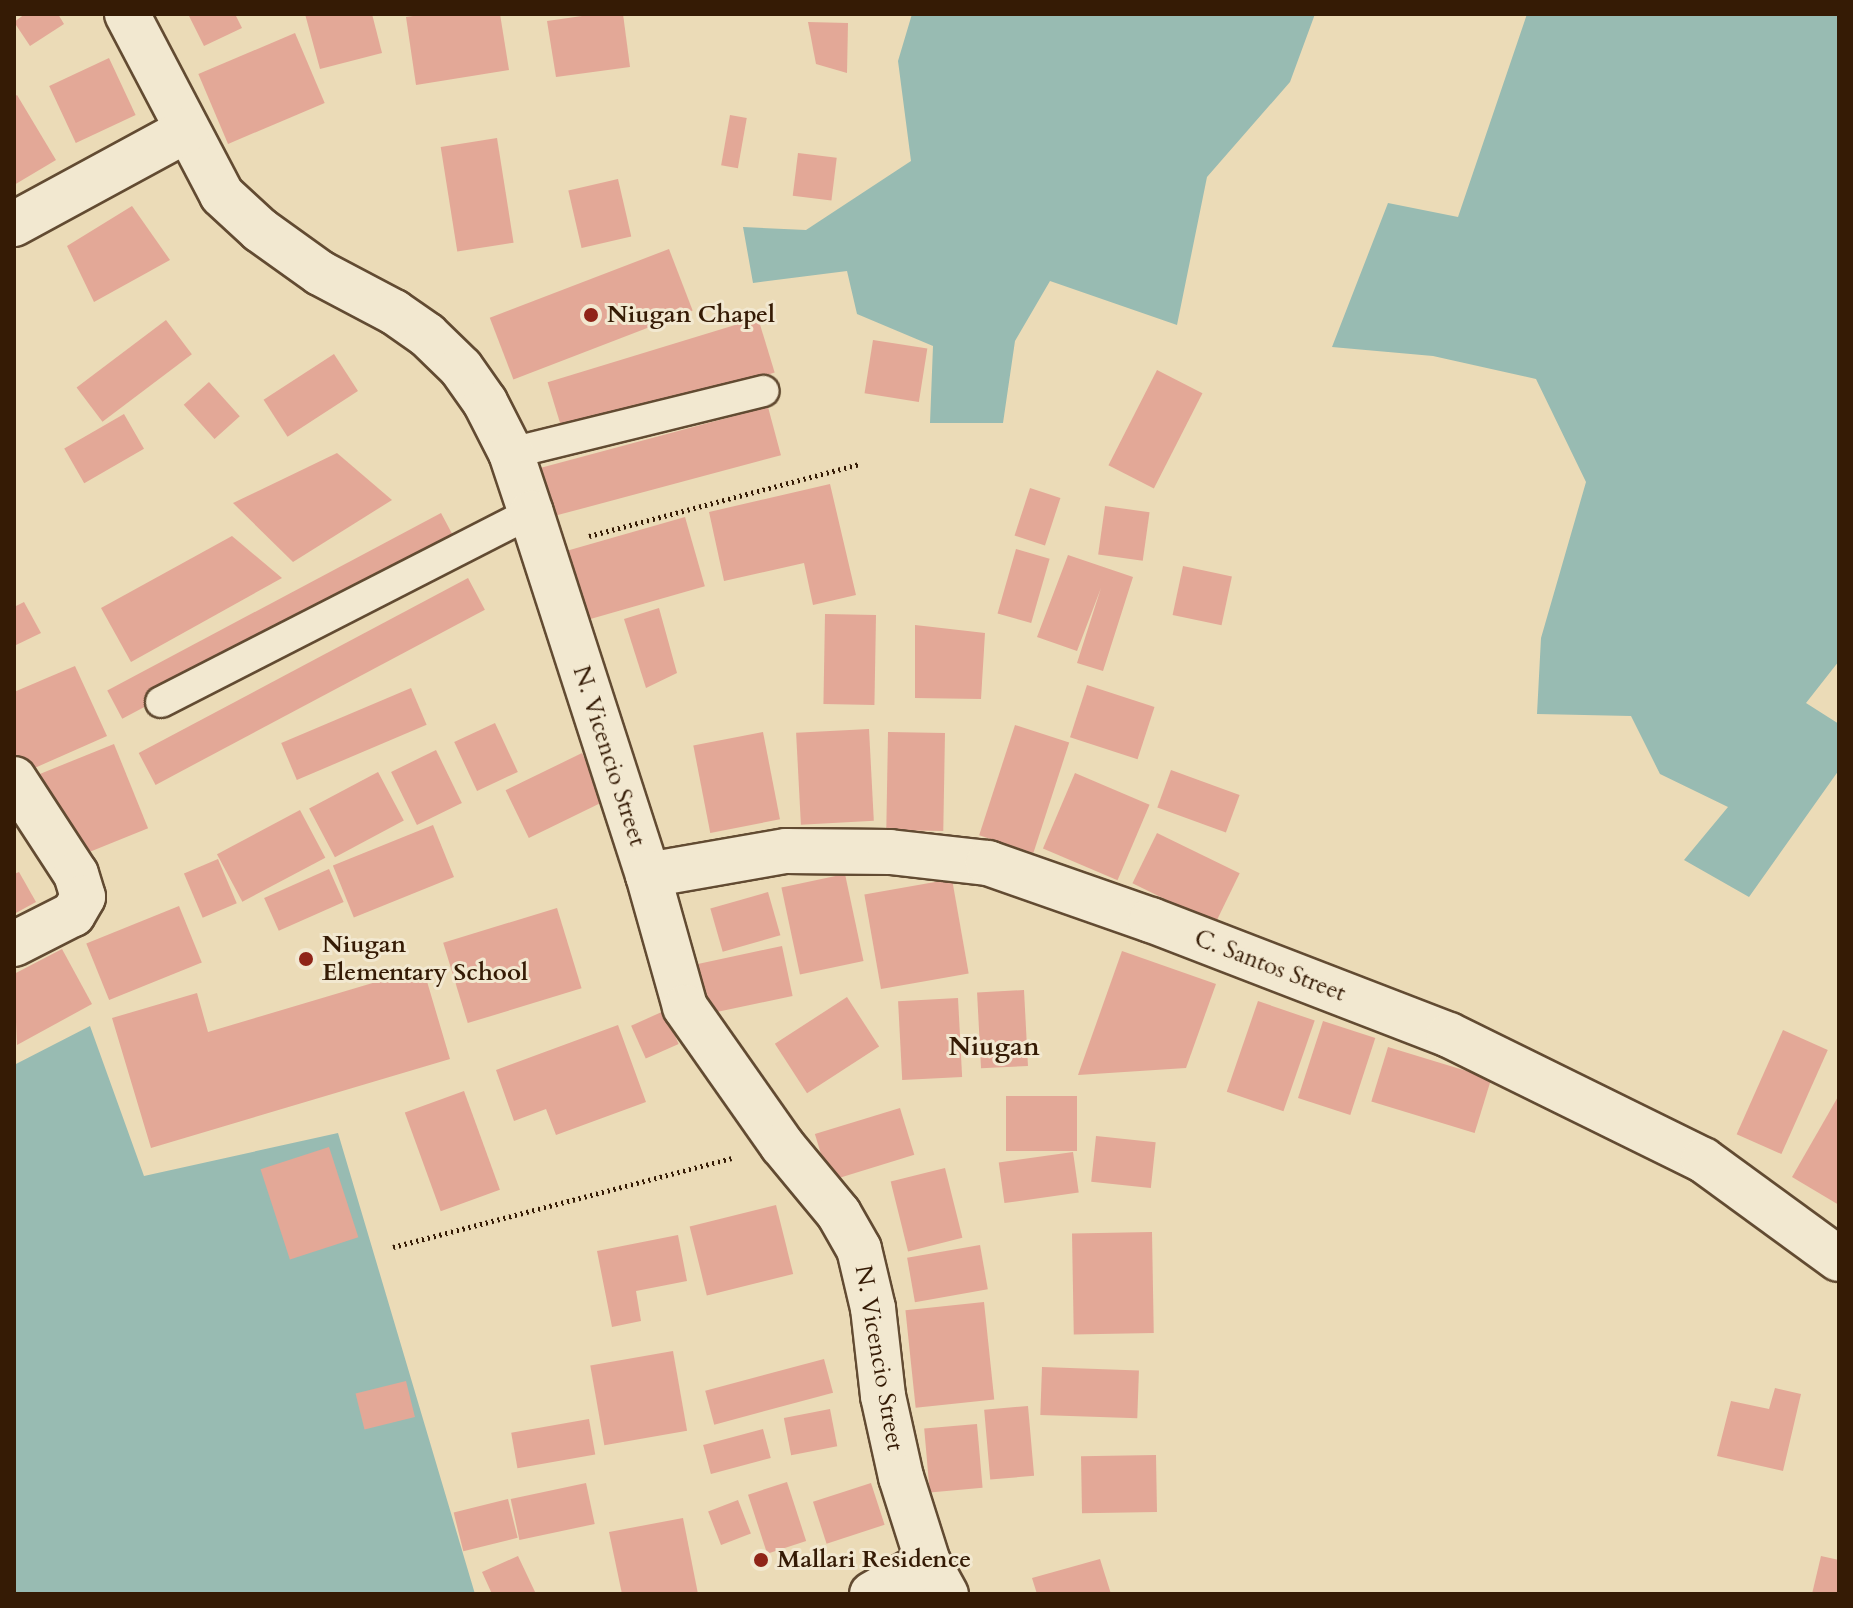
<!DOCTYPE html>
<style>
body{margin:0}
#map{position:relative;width:1853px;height:1608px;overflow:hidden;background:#ebdbb7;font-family:Cardo,serif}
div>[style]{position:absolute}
.water>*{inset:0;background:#98bbb2}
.building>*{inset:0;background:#e3a897;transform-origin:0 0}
.path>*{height:5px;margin-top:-2.5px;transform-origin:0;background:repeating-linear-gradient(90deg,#351b05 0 2px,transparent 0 6px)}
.roads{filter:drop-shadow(2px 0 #624b32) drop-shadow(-2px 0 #624b32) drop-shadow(0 2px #624b32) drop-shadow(0 -2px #624b32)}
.lane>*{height:30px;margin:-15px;padding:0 15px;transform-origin:15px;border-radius:15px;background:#f2e8d0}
.street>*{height:44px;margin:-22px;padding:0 22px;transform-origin:22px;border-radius:22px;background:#f2e8d0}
.dots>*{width:22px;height:22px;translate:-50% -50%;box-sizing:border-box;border:4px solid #f2e8d0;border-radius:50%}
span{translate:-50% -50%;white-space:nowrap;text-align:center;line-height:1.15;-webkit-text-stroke:6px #f2e8d0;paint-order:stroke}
.poi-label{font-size:24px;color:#351b05;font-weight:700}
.left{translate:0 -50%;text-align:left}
.street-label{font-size:24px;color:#351b05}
.neighbourhood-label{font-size:26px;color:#351b05;font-weight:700}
.frame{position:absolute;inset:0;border:16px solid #351b05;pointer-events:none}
</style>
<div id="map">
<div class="water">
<div style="clip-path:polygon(912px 14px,1315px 14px,1290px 82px,1207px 177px,1177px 325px,1050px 281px,1015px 341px,1003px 423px,930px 423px,933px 346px,857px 314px,847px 271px,753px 283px,743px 227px,806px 230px,911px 161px,898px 61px)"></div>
<div style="clip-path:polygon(1527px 14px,1839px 14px,1839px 661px,1806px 703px,1839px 724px,1839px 770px,1749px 897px,1684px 860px,1728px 807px,1660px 774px,1631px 716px,1537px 714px,1541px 638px,1586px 482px,1536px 379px,1433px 356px,1332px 347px,1388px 203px,1458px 217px)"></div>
<div style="clip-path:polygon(90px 1026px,144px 1176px,338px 1133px,475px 1594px,14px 1594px,14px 1065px)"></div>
</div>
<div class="building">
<div style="clip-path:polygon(25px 14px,58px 14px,64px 24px,30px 46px,14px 22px)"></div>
<div style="clip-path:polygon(193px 14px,235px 14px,242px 28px,204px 46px,189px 16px)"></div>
<div style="clip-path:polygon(305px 14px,372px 14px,382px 53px,320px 69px)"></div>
<div style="clip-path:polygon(427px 14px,500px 14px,509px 70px,416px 85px,406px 17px)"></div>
<div style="clip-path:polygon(596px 14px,623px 14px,630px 67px,556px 77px,547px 21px)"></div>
<div style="clip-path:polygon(808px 22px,848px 23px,847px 73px,816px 64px)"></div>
<div style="left:295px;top:33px;width:76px;height:105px;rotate:67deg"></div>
<div style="left:109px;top:58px;width:63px;height:66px;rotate:65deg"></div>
<div style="clip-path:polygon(17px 95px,56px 160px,14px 185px,14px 97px)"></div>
<div style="left:730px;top:115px;width:17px;height:51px;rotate:10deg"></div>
<div style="left:497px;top:138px;width:106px;height:57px;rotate:81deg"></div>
<div style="left:798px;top:153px;width:39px;height:43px;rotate:7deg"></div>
<div style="left:618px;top:179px;width:59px;height:51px;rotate:77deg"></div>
<div style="clip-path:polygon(132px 206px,170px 260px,94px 302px,67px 246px)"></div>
<div style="left:669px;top:249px;width:66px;height:192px;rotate:69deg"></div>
<div style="left:758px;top:318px;width:57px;height:220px;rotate:73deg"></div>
<div style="left:166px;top:320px;width:43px;height:112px;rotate:53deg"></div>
<div style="left:873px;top:340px;width:55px;height:54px;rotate:9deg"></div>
<div style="left:334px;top:354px;width:44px;height:84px;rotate:57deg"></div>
<div style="left:1157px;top:370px;width:51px;height:107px;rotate:27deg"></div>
<div style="left:209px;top:382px;width:46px;height:34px;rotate:48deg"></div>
<div style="left:768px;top:407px;width:50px;height:235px;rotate:75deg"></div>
<div style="left:124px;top:414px;width:40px;height:69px;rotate:60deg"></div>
<div style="clip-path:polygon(337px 453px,392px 500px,293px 562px,233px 503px)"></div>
<div style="clip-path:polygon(830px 484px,856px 595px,813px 605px,804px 563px,724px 581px,709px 512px)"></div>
<div style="left:1030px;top:488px;width:32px;height:50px;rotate:18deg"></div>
<div style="left:1105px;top:506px;width:45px;height:49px;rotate:8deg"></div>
<div style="left:441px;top:513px;width:32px;height:378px;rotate:62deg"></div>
<div style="left:685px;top:517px;width:72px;height:129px;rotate:74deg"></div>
<div style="clip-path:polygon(232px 536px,282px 578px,131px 662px,101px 608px)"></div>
<div style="left:1016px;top:549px;width:35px;height:67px;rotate:16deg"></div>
<div style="clip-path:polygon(1068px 555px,1133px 577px,1103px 671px,1077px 663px,1101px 588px,1077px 651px,1037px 637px)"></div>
<div style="left:1183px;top:566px;width:50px;height:50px;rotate:12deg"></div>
<div style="left:468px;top:578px;width:36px;height:373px;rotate:62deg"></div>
<div style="clip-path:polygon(24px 602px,41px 633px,14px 646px,14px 607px)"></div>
<div style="clip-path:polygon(659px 608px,677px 673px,646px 688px,624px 619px)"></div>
<div style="left:876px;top:615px;width:90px;height:51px;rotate:91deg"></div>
<div style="clip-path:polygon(915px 625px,985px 633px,981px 699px,915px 698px)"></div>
<div style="clip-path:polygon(75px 666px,107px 736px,21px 774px,14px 758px,14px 692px)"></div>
<div style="left:1087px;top:685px;width:71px;height:55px;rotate:18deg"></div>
<div style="left:411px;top:688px;width:40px;height:141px;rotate:67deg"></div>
<div style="left:495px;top:723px;width:54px;height:45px;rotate:65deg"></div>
<div style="left:1015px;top:725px;width:57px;height:116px;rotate:18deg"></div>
<div style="left:869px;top:729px;width:92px;height:73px;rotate:87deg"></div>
<div style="left:763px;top:732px;width:89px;height:71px;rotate:79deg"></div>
<div style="left:888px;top:732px;width:57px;height:98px;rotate:1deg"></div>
<div style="left:114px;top:744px;width:91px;height:80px;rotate:68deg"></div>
<div style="left:436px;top:750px;width:59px;height:50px;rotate:64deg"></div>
<div style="left:582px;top:753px;width:53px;height:85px;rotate:64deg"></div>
<div style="left:1171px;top:770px;width:73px;height:40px;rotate:20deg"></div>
<div style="left:378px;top:772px;width:55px;height:78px;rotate:62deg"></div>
<div style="left:1075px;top:773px;width:81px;height:82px;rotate:23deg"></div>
<div style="left:300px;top:810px;width:54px;height:94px;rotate:62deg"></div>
<div style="left:433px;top:825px;width:56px;height:108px;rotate:68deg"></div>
<div style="left:1157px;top:833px;width:92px;height:56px;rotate:26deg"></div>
<div style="left:218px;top:859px;width:48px;height:37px;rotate:67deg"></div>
<div style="left:329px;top:869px;width:36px;height:71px;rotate:66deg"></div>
<div style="clip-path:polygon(19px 872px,36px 902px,14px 914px,14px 874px)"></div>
<div style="left:845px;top:874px;width:89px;height:65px;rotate:78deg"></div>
<div style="left:952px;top:879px;width:96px;height:89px;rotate:80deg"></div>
<div style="left:768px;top:892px;width:45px;height:60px;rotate:74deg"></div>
<div style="left:179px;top:906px;width:61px;height:100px;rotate:68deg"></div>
<div style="left:557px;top:908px;width:84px;height:119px;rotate:73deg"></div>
<div style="left:782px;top:946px;width:51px;height:86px;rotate:78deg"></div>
<div style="clip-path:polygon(62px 949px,92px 1004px,17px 1045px,14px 974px)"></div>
<div style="clip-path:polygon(1122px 951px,1216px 984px,1186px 1068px,1078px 1075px)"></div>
<div style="clip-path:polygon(423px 968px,450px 1059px,151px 1148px,112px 1018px,197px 993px,208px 1032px)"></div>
<div style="left:1024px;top:990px;width:76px;height:47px;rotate:87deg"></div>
<div style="left:847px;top:997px;width:59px;height:86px;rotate:57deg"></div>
<div style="left:958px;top:998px;width:79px;height:60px;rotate:87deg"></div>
<div style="left:1258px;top:1001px;width:60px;height:96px;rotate:19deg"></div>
<div style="left:664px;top:1011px;width:36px;height:36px;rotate:66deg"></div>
<div style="left:1323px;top:1021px;width:55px;height:81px;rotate:18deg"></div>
<div style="clip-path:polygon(618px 1025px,646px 1102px,556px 1135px,546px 1109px,514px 1121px,496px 1070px)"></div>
<div style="left:1783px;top:1030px;width:49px;height:114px;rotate:24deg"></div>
<div style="left:1388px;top:1047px;width:108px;height:57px;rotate:17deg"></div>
<div style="left:464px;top:1091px;width:105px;height:63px;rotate:70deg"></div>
<div style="clip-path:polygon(1839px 1095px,1839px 1205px,1792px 1177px)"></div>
<div style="left:1077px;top:1096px;width:55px;height:71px;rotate:90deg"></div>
<div style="left:900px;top:1108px;width:49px;height:89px;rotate:73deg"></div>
<div style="left:1096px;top:1136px;width:60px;height:46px;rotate:6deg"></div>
<div style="left:329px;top:1147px;width:95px;height:72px;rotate:72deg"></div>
<div style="left:1073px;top:1152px;width:41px;height:75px;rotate:82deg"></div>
<div style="left:945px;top:1168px;width:72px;height:56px;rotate:76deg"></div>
<div style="left:776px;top:1205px;width:71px;height:89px;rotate:76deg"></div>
<div style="left:1152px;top:1232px;width:101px;height:80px;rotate:89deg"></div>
<div style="clip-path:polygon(678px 1235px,687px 1281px,636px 1291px,641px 1321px,612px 1327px,597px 1251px)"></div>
<div style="left:980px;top:1245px;width:45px;height:74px;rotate:80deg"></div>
<div style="left:984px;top:1302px;width:98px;height:79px;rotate:84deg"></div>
<div style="left:673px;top:1351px;width:81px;height:84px;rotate:80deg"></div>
<div style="left:824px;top:1359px;width:35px;height:123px;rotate:75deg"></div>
<div style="left:1042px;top:1367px;width:97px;height:48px;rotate:2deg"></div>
<div style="left:406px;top:1381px;width:37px;height:52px;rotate:76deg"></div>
<div style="clip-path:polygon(1775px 1388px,1801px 1394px,1783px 1471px,1717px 1456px,1731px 1401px,1769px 1409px)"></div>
<div style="left:1028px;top:1406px;width:70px;height:44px;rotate:85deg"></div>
<div style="left:830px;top:1409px;width:38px;height:47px;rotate:79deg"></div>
<div style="left:589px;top:1419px;width:36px;height:79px;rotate:80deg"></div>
<div style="left:977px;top:1424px;width:64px;height:53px;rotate:85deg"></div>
<div style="left:763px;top:1429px;width:30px;height:62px;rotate:75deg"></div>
<div style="left:1156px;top:1455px;width:57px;height:75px;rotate:89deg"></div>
<div style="left:787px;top:1482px;width:62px;height:41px;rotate:72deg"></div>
<div style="left:586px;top:1483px;width:42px;height:77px;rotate:78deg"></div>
<div style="left:871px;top:1483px;width:44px;height:61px;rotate:72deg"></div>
<div style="left:508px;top:1499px;width:40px;height:56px;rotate:76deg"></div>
<div style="left:738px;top:1500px;width:36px;height:32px;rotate:69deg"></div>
<div style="clip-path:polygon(683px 1518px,698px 1594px,622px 1594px,609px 1532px)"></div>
<div style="clip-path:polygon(518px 1556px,536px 1594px,492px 1594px,482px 1572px)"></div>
<div style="clip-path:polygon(1821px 1556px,1839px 1560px,1839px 1594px,1812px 1594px)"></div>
<div style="clip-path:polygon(1100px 1559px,1111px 1594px,1037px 1594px,1032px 1578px)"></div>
</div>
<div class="path">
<div style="left:589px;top:536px;width:280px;rotate:-14.9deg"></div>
<div style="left:393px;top:1247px;width:350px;rotate:-14.7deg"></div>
</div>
<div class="roads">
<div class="lane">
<div style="left:511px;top:453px;width:260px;rotate:-13.8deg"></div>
<div style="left:161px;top:702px;width:415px;rotate:-27.1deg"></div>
</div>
<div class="street">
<div style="left:127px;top:14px;width:204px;rotate:62.3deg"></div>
<div style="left:222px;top:195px;width:52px;rotate:42.6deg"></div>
<div style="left:260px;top:230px;width:74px;rotate:35.6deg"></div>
<div style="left:320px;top:273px;width:84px;rotate:27.8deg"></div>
<div style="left:394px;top:312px;width:40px;rotate:34.9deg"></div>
<div style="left:427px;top:335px;width:47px;rotate:44.1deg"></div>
<div style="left:461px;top:368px;width:42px;rotate:54.8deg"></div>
<div style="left:485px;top:402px;width:57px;rotate:63deg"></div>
<div style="left:511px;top:453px;width:63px;rotate:71.6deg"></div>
<div style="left:531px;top:513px;width:380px;rotate:72.1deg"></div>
<div style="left:648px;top:875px;width:137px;rotate:74.3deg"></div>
<div style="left:685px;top:1007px;width:169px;rotate:54.9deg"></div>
<div style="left:782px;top:1145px;width:89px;rotate:50.4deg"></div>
<div style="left:839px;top:1214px;width:40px;rotate:60.3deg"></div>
<div style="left:859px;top:1249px;width:61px;rotate:76.7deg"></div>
<div style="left:873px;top:1308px;width:89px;rotate:83.5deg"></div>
<div style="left:883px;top:1396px;width:83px;rotate:77.5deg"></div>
<div style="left:901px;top:1477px;width:89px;rotate:72.4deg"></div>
<div style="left:928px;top:1562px;width:37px;rotate:61deg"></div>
<div style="left:14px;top:224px;width:197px;rotate:-28.5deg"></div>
<div style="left:14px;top:779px;width:113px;rotate:56.9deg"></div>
<div style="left:76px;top:874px;width:24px;rotate:73deg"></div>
<div style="left:83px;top:897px;width:20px;rotate:120deg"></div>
<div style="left:73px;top:914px;width:66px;rotate:153deg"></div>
<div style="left:648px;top:875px;width:140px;rotate:-9.9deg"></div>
<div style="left:786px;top:851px;width:104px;rotate:0.6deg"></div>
<div style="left:890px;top:852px;width:99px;rotate:6.4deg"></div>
<div style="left:988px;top:863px;width:173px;rotate:19.3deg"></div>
<div style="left:1151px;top:920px;width:319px;rotate:21.1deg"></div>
<div style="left:1449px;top:1035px;width:283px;rotate:26.2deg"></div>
<div style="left:1703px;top:1160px;width:168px;rotate:36.1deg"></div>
<div style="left:872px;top:1594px;width:64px;rotate:-29.7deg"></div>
</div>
</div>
<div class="dots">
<div style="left:591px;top:315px;background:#8f2418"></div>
<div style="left:306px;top:959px;background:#8f2418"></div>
<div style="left:761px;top:1560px;background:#8f2418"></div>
</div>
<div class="poi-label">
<span class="left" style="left:607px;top:315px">Niugan Chapel</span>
<span class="left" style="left:322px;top:959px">Niugan<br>Elementary School</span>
<span class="left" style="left:777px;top:1560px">Mallari Residence</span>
</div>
<div class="street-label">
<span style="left:609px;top:756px;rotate:72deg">N. Vicencio Street</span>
<span style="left:1270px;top:966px;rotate:21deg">C. Santos Street</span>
<span style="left:879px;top:1358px;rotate:80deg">N. Vicencio Street</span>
</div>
<div class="neighbourhood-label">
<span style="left:994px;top:1047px">Niugan</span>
</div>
<div class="frame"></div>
</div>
